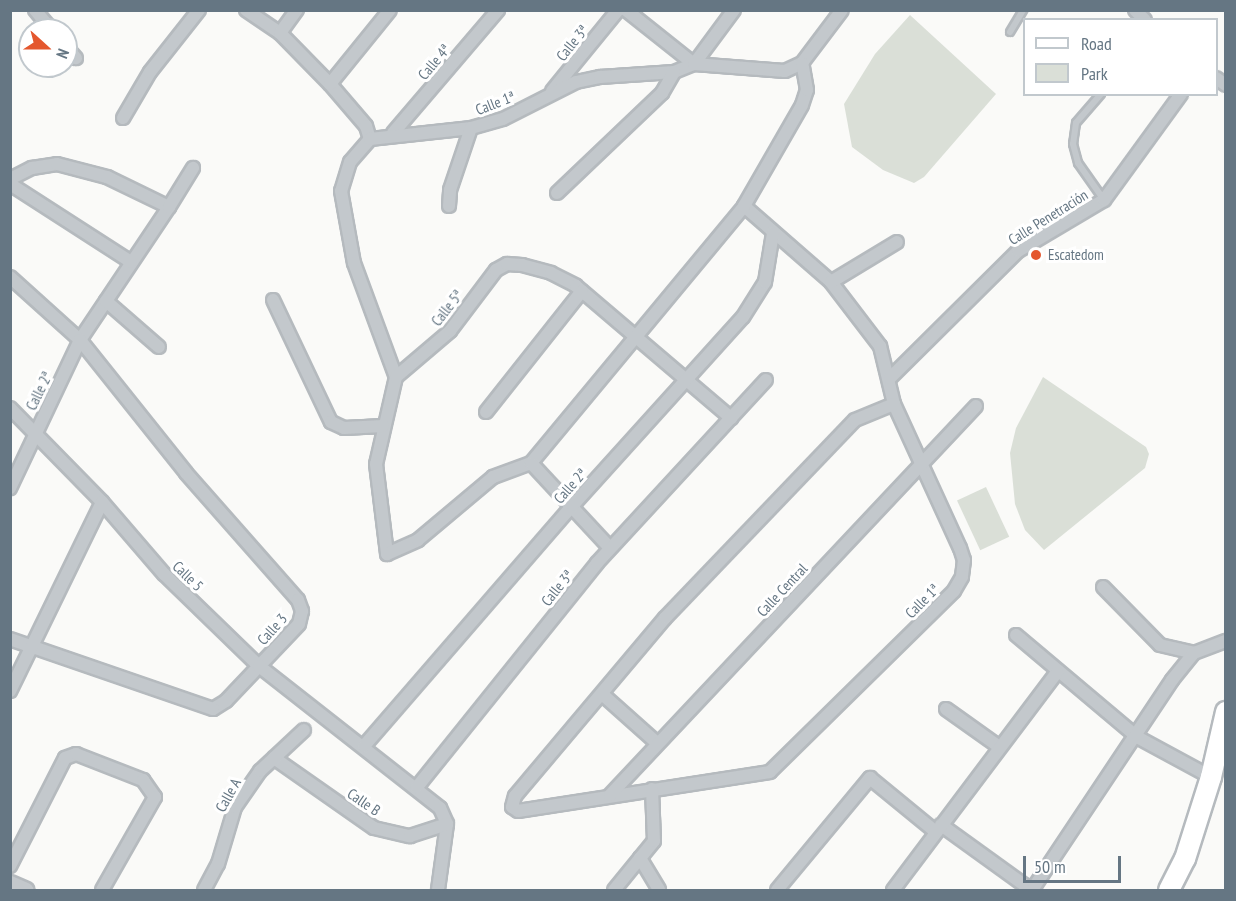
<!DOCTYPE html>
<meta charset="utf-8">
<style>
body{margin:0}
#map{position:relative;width:1236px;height:901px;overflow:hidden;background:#fafaf8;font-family:"PT Sans Narrow",sans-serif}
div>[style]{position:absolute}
.green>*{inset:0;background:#dadfd7;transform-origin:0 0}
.roads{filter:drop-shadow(2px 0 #b5babe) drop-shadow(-2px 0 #b5babe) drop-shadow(0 2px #b5babe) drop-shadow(0 -2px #b5babe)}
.service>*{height:6px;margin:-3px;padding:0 3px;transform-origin:3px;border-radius:3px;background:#c3c8cc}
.minor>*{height:12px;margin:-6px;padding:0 6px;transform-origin:6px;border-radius:6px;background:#c3c8cc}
.tertiary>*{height:15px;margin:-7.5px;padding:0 7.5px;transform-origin:7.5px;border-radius:7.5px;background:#c3c8cc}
.primary>*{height:20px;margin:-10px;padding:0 10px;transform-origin:10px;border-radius:10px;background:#fff}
.dots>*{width:16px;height:16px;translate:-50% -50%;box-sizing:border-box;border:3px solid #fff;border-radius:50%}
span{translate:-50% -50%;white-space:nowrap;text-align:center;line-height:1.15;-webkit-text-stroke:6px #fff;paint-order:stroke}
.street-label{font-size:15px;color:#657683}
.poi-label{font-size:15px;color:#657683}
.left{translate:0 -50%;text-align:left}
.frame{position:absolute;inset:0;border:12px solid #657683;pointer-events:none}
.legend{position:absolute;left:1023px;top:18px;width:195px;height:78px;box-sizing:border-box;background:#fff;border:2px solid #c1c8cd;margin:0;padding:8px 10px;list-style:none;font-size:18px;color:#657683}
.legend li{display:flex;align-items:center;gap:12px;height:30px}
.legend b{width:30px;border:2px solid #c1c8cd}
.north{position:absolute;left:18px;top:18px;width:60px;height:60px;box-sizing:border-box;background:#fff;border:2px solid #c1c8cd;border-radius:50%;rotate:111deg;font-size:16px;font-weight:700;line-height:24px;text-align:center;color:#657683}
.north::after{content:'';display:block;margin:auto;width:21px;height:27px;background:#e4572e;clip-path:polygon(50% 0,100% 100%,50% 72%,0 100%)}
.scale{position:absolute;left:1023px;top:856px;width:98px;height:27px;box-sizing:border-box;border:3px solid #657683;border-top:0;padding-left:8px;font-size:18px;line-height:21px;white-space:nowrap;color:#657683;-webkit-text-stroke:4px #fff;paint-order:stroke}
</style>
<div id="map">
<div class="green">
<div style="clip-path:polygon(910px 15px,996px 94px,924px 177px,914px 183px,883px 170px,852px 147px,844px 104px,875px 54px)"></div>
<div style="clip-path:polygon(1043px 377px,1146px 447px,1149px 454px,1145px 468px,1044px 550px,1025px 530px,1015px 504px,1010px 453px,1016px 428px)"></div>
<div style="left:986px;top:487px;width:55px;height:32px;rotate:65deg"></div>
</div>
<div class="roads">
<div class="service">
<div style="left:1010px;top:32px;width:26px;rotate:-59deg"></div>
<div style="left:1101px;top:94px;width:38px;rotate:131deg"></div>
<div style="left:1076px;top:123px;width:21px;rotate:98deg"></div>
<div style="left:1073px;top:144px;width:20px;rotate:75deg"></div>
<div style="left:1078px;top:163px;width:45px;rotate:54.9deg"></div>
</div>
<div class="minor">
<div style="left:35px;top:10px;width:26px;rotate:50deg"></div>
<div style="left:246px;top:10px;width:41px;rotate:34.1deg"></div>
<div style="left:280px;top:33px;width:71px;rotate:45.6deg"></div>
<div style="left:330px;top:84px;width:55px;rotate:49.4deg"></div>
<div style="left:366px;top:126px;width:14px;rotate:73deg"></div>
<div style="left:626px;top:10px;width:87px;rotate:38.5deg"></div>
<div style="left:694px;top:64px;width:67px;rotate:-53.5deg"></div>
<div style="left:1135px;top:10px;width:14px;rotate:45deg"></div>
<div style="left:280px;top:33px;width:29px;rotate:-54deg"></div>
<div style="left:66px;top:47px;width:15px;rotate:48deg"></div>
<div style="left:1216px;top:78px;width:12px;rotate:35deg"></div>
<div style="left:330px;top:84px;width:95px;rotate:-51deg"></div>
<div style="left:552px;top:91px;width:104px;rotate:-50.8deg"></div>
<div style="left:123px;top:118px;width:53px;rotate:-59.6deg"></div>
<div style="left:150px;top:72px;width:79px;rotate:-51.7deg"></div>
<div style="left:393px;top:133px;width:162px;rotate:-49.5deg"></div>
<div style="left:370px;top:139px;width:30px;rotate:131deg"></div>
<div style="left:350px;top:162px;width:30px;rotate:107deg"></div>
<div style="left:341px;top:191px;width:73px;rotate:79.8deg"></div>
<div style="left:354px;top:263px;width:121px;rotate:69.8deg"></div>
<div style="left:396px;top:377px;width:89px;rotate:102.9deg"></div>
<div style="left:376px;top:464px;width:91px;rotate:83deg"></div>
<div style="left:387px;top:554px;width:34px;rotate:-24deg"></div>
<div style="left:418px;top:540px;width:98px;rotate:-40deg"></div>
<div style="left:493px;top:477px;width:40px;rotate:-20.2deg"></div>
<div style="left:370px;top:139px;width:102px;rotate:-6.2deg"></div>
<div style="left:471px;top:128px;width:33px;rotate:-16deg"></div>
<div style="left:503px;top:119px;width:82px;rotate:-26.9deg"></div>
<div style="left:576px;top:82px;width:25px;rotate:-12deg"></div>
<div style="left:600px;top:77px;width:74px;rotate:-3.9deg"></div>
<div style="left:674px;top:72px;width:22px;rotate:-22deg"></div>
<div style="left:694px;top:64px;width:91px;rotate:4.4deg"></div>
<div style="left:785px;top:71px;width:19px;rotate:-25deg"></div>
<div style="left:802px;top:63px;width:66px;rotate:-53deg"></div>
<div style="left:10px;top:179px;width:25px;rotate:-27deg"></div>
<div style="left:32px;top:168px;width:25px;rotate:-9deg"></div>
<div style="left:57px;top:164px;width:52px;rotate:14.6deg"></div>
<div style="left:107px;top:177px;width:69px;rotate:25.8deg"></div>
<div style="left:169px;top:207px;width:160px;rotate:123.8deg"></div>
<div style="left:80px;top:340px;width:164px;rotate:115.3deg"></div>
<div style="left:10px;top:184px;width:144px;rotate:32.8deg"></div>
<div style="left:557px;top:193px;width:145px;rotate:-43.6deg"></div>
<div style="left:662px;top:93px;width:24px;rotate:-60deg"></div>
<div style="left:449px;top:206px;width:16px;rotate:-86deg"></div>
<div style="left:450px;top:190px;width:65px;rotate:-71.3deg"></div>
<div style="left:744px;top:206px;width:116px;rotate:41.1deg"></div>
<div style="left:831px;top:282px;width:81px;rotate:52.6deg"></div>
<div style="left:880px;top:346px;width:60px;rotate:76.4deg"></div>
<div style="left:894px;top:404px;width:158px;rotate:65.4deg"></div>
<div style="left:960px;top:548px;width:13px;rotate:72deg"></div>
<div style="left:964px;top:560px;width:17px;rotate:97deg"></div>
<div style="left:962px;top:577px;width:16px;rotate:120deg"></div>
<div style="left:954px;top:591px;width:258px;rotate:135.5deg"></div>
<div style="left:770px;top:772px;width:255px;rotate:171.2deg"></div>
<div style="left:518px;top:811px;width:7px;rotate:-146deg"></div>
<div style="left:512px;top:807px;width:11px;rotate:-75deg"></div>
<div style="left:515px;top:796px;width:233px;rotate:-49.9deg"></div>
<div style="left:665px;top:618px;width:274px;rotate:-46.2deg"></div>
<div style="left:855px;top:420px;width:42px;rotate:-22.3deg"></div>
<div style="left:169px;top:207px;width:46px;rotate:-58.4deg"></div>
<div style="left:10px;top:277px;width:94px;rotate:42deg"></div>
<div style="left:80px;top:340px;width:170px;rotate:51.4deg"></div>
<div style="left:186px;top:473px;width:169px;rotate:48.6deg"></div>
<div style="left:298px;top:600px;width:12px;rotate:70deg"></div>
<div style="left:302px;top:611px;width:13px;rotate:103deg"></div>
<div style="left:299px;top:624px;width:106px;rotate:133.5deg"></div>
<div style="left:226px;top:701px;width:15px;rotate:148deg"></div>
<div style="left:213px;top:709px;width:215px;rotate:-161deg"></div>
<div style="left:831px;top:282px;width:77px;rotate:-31.2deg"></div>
<div style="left:273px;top:300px;width:135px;rotate:64.6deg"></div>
<div style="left:331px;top:422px;width:14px;rotate:25deg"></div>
<div style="left:344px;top:428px;width:39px;rotate:-3deg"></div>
<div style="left:106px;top:301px;width:70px;rotate:41deg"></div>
<div style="left:396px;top:377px;width:71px;rotate:-40.4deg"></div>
<div style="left:450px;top:331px;width:76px;rotate:-53deg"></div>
<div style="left:496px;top:270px;width:13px;rotate:-29deg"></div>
<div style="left:507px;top:264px;width:15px;rotate:4deg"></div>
<div style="left:522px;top:265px;width:30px;rotate:15deg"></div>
<div style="left:551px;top:273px;width:28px;rotate:27deg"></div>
<div style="left:576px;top:286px;width:204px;rotate:40.4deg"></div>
<div style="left:890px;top:378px;width:180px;rotate:-44.8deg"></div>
<div style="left:1018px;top:251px;width:100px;rotate:-30.7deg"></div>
<div style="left:1104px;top:200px;width:131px;rotate:-54deg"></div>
<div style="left:10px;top:408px;width:132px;rotate:45.6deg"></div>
<div style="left:102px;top:502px;width:95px;rotate:49.3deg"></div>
<div style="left:164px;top:574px;width:132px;rotate:44.1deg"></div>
<div style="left:259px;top:666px;width:230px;rotate:38.1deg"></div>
<div style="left:440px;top:808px;width:17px;rotate:66deg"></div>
<div style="left:447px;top:824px;width:67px;rotate:97.8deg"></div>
<div style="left:486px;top:412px;width:154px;rotate:-51.6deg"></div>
<div style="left:531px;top:463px;width:334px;rotate:-50.3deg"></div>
<div style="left:744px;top:206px;width:116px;rotate:-60.1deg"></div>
<div style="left:802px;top:105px;width:16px;rotate:-72deg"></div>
<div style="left:807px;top:90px;width:27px;rotate:-100deg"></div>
<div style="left:531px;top:463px;width:116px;rotate:47.1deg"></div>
<div style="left:1103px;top:587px;width:81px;rotate:45.5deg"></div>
<div style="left:1160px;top:645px;width:35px;rotate:13deg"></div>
<div style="left:1016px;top:635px;width:158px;rotate:40.1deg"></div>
<div style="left:1137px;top:737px;width:84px;rotate:28.4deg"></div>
<div style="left:10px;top:691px;width:210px;rotate:-64deg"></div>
<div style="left:602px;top:694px;width:74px;rotate:41.7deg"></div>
<div style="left:946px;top:709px;width:64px;rotate:35.4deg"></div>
<div style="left:364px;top:746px;width:319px;rotate:-49.1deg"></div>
<div style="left:573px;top:505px;width:253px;rotate:-47.9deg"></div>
<div style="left:743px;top:317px;width:41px;rotate:-57.8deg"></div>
<div style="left:765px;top:282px;width:50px;rotate:-80.7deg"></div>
<div style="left:274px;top:758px;width:122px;rotate:35deg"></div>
<div style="left:374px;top:828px;width:37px;rotate:13deg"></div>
<div style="left:410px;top:836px;width:39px;rotate:-18deg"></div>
<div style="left:417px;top:787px;width:287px;rotate:-51.2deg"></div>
<div style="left:597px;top:563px;width:249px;rotate:-47.3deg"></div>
<div style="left:610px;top:795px;width:534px;rotate:-46.74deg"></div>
<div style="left:941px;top:825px;width:111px;rotate:35.8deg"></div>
<div style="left:640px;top:858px;width:37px;rotate:59deg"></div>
<div style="left:10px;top:866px;width:121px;rotate:-63deg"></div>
<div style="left:65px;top:758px;width:12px;rotate:-20deg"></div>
<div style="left:76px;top:754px;width:72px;rotate:21.2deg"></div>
<div style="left:143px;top:780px;width:21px;rotate:55deg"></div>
<div style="left:155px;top:797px;width:107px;rotate:119.7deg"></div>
<div style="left:204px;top:890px;width:30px;rotate:-62deg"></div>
<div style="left:218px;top:864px;width:59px;rotate:-73.4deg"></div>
<div style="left:235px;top:807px;width:44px;rotate:-55.2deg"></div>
<div style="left:260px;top:771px;width:60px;rotate:-43deg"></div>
<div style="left:614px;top:890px;width:63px;rotate:-50.8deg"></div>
<div style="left:654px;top:841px;width:52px;rotate:-92.2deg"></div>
<div style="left:777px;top:890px;width:146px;rotate:-50.3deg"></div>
<div style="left:870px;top:778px;width:85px;rotate:39.3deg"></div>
<div style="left:893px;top:890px;width:273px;rotate:-53deg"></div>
<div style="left:1032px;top:890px;width:252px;rotate:-56.3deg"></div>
<div style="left:1172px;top:680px;width:35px;rotate:-51deg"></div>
<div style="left:1194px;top:653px;width:34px;rotate:-21deg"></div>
</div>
<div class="tertiary">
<div style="left:10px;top:883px;width:17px;rotate:24deg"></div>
</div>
<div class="primary">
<div style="left:1169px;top:890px;width:35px;rotate:-63deg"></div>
<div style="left:1185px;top:859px;width:86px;rotate:-72.4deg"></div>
<div style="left:1211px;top:777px;width:67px;rotate:-77deg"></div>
</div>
</div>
<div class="dots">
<div style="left:1036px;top:255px;background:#e4572e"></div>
</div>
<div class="street-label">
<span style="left:572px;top:43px;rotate:-51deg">Calle 3ª</span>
<span style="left:434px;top:62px;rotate:-50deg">Calle 4ª</span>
<span style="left:495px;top:103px;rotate:-21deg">Calle 1ª</span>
<span style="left:1048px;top:217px;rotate:-32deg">Calle Penetración</span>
<span style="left:447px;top:308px;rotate:-52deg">Calle 5ª</span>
<span style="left:39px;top:391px;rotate:-64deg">Calle 2ª</span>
<span style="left:570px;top:486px;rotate:-48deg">Calle 2ª</span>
<span style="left:188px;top:576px;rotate:44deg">Calle 5</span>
<span style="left:557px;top:588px;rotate:-51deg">Calle 3ª</span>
<span style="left:782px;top:590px;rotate:-47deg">Calle Central</span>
<span style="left:922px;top:601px;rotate:-45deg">Calle 1ª</span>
<span style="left:272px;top:629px;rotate:-48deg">Calle 3</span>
<span style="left:228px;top:795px;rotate:-61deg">Calle A</span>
<span style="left:364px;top:802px;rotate:34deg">Calle B</span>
</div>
<div class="poi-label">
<span class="left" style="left:1048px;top:255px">Escatedom</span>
</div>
<div class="frame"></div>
<ul class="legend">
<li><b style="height:8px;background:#fff"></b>Road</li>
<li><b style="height:16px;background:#dadfd7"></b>Park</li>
</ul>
<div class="north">N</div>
<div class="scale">50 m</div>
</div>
